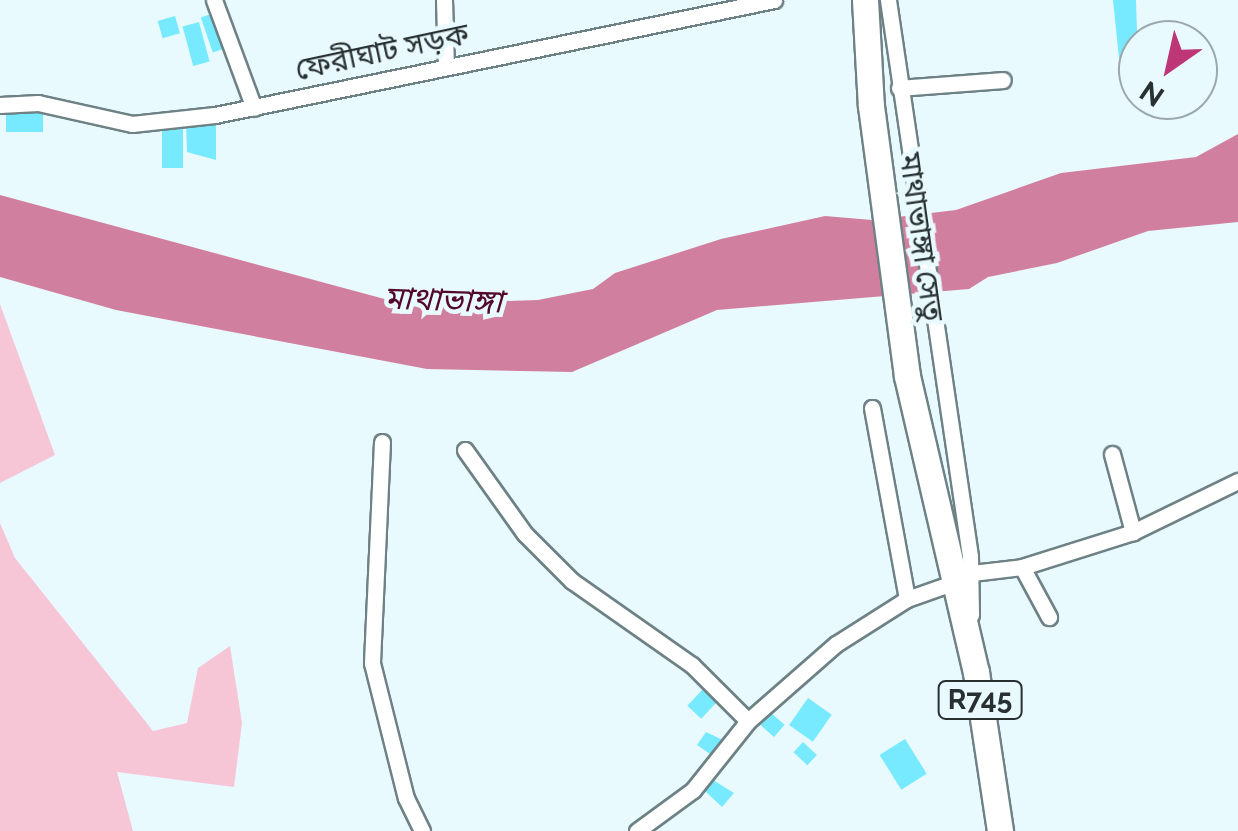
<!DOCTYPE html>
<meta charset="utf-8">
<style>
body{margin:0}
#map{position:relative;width:1238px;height:831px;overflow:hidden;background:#e9fafe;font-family:Raleway,"Noto Sans Bengali",sans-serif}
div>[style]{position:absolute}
.green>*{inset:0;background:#f7c6d6}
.water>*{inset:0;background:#d17f9e}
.building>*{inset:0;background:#77eaff;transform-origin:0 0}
.roads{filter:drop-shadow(2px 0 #6e8286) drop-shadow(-2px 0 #6e8286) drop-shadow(0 2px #6e8286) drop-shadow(0 -2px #6e8286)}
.minor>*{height:15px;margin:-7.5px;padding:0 7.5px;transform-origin:7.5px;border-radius:7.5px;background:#fff}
.primary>*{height:25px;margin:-12.5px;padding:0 12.5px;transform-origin:12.5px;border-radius:12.5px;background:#fff}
span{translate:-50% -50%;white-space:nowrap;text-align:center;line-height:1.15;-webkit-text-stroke:9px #e9fafe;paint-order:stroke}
.shield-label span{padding:2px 8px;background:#e9fafe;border:2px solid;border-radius:8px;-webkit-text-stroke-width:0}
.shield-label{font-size:28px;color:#283032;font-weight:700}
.street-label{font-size:30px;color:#283032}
.water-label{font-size:32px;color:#52072d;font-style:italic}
.north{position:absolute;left:1118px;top:20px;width:100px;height:100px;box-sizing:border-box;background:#e9fafe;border:2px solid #9ca9ac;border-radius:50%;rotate:214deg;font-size:28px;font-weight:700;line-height:40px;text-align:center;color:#283032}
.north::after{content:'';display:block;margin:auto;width:35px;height:45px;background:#bd3675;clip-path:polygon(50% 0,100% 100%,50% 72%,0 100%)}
</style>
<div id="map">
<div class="green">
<div style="clip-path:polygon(0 304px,55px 455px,0 483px)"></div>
<div style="clip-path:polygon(0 523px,15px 558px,153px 731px,187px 723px,198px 668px,230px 646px,242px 723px,234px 787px,117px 772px,133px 831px,0 831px)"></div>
</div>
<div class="water">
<div style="clip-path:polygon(1238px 134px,1238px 222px,1148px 231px,1057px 263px,988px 277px,969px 289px,717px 310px,572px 372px,427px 369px,116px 310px,0 277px,0 195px,403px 304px,538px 300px,593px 289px,615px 273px,721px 239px,825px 216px,872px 220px,956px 210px,1061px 173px,1196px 157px)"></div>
</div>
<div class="building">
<div style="clip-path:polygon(1113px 0,1136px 0,1137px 31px,1178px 33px,1177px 40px,1138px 40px,1138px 57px,1119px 58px)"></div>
<div style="left:214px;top:13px;width:37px;height:14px;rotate:71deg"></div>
<div style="left:175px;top:16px;width:18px;height:18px;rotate:74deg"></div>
<div style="left:199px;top:22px;width:41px;height:17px;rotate:75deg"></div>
<div style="left:6px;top:113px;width:37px;height:19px"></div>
<div style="clip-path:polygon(186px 123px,216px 123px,216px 160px,187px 152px)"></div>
<div style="left:162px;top:125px;width:21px;height:43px"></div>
<div style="left:703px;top:689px;width:19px;height:23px;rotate:43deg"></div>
<div style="left:808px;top:698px;width:29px;height:33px;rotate:35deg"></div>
<div style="left:771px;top:713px;width:18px;height:16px;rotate:41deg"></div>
<div style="clip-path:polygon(706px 732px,727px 742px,716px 758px,697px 745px)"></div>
<div style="left:905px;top:739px;width:41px;height:30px;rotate:58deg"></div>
<div style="left:803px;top:742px;width:19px;height:14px;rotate:43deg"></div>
<div style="clip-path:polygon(713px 780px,734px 793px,722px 807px,705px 791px)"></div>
</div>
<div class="roads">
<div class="minor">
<div style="left:214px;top:0;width:115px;rotate:69.7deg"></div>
<div style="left:444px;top:0;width:67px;rotate:88.3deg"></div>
<div style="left:888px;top:0;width:562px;rotate:81.61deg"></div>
<div style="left:970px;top:556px;width:59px;rotate:89deg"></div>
<div style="left:899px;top:88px;width:104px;rotate:-4.4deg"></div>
<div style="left:0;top:105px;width:38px;rotate:-3deg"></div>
<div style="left:38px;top:103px;width:96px;rotate:12.6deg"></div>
<div style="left:132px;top:124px;width:83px;rotate:-6.2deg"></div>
<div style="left:215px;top:115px;width:571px;rotate:-11.62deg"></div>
<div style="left:872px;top:408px;width:194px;rotate:79.6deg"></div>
<div style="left:382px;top:442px;width:221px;rotate:92.6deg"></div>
<div style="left:372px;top:663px;width:139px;rotate:75.9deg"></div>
<div style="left:406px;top:798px;width:37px;rotate:64deg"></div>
<div style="left:465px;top:450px;width:103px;rotate:54.5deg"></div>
<div style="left:525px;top:534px;width:66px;rotate:45deg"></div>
<div style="left:572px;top:581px;width:146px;rotate:35deg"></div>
<div style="left:692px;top:665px;width:79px;rotate:45deg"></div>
<div style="left:1112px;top:454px;width:81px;rotate:74.9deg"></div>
<div style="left:1022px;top:567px;width:57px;rotate:61.6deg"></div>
<div style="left:972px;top:573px;width:50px;rotate:-6.8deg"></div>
<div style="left:1022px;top:567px;width:116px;rotate:-17.5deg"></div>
<div style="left:1133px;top:532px;width:117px;rotate:-25.9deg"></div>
<div style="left:637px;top:831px;width:69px;rotate:-36.2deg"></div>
<div style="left:693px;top:790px;width:88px;rotate:-51.4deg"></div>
<div style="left:748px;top:721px;width:117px;rotate:-41.2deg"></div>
<div style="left:836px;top:644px;width:84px;rotate:-32.4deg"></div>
<div style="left:907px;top:599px;width:51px;rotate:-19.5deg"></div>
</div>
<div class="primary">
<div style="left:865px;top:0;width:106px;rotate:86.8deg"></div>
<div style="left:871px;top:106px;width:272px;rotate:82.4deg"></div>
<div style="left:907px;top:376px;width:304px;rotate:76.9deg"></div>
<div style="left:976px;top:672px;width:161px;rotate:81.4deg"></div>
</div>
</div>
<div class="shield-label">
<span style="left:980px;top:700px">R745</span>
</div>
<div class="street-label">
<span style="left:382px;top:52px;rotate:-12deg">ফেরীঘাট সড়ক</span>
<span style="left:921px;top:237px;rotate:82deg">মাথাভাঙ্গা সেতু</span>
</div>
<div class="water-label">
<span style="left:443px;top:300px;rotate:2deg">মাথাভাঙ্গা</span>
</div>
<div class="north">N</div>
</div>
